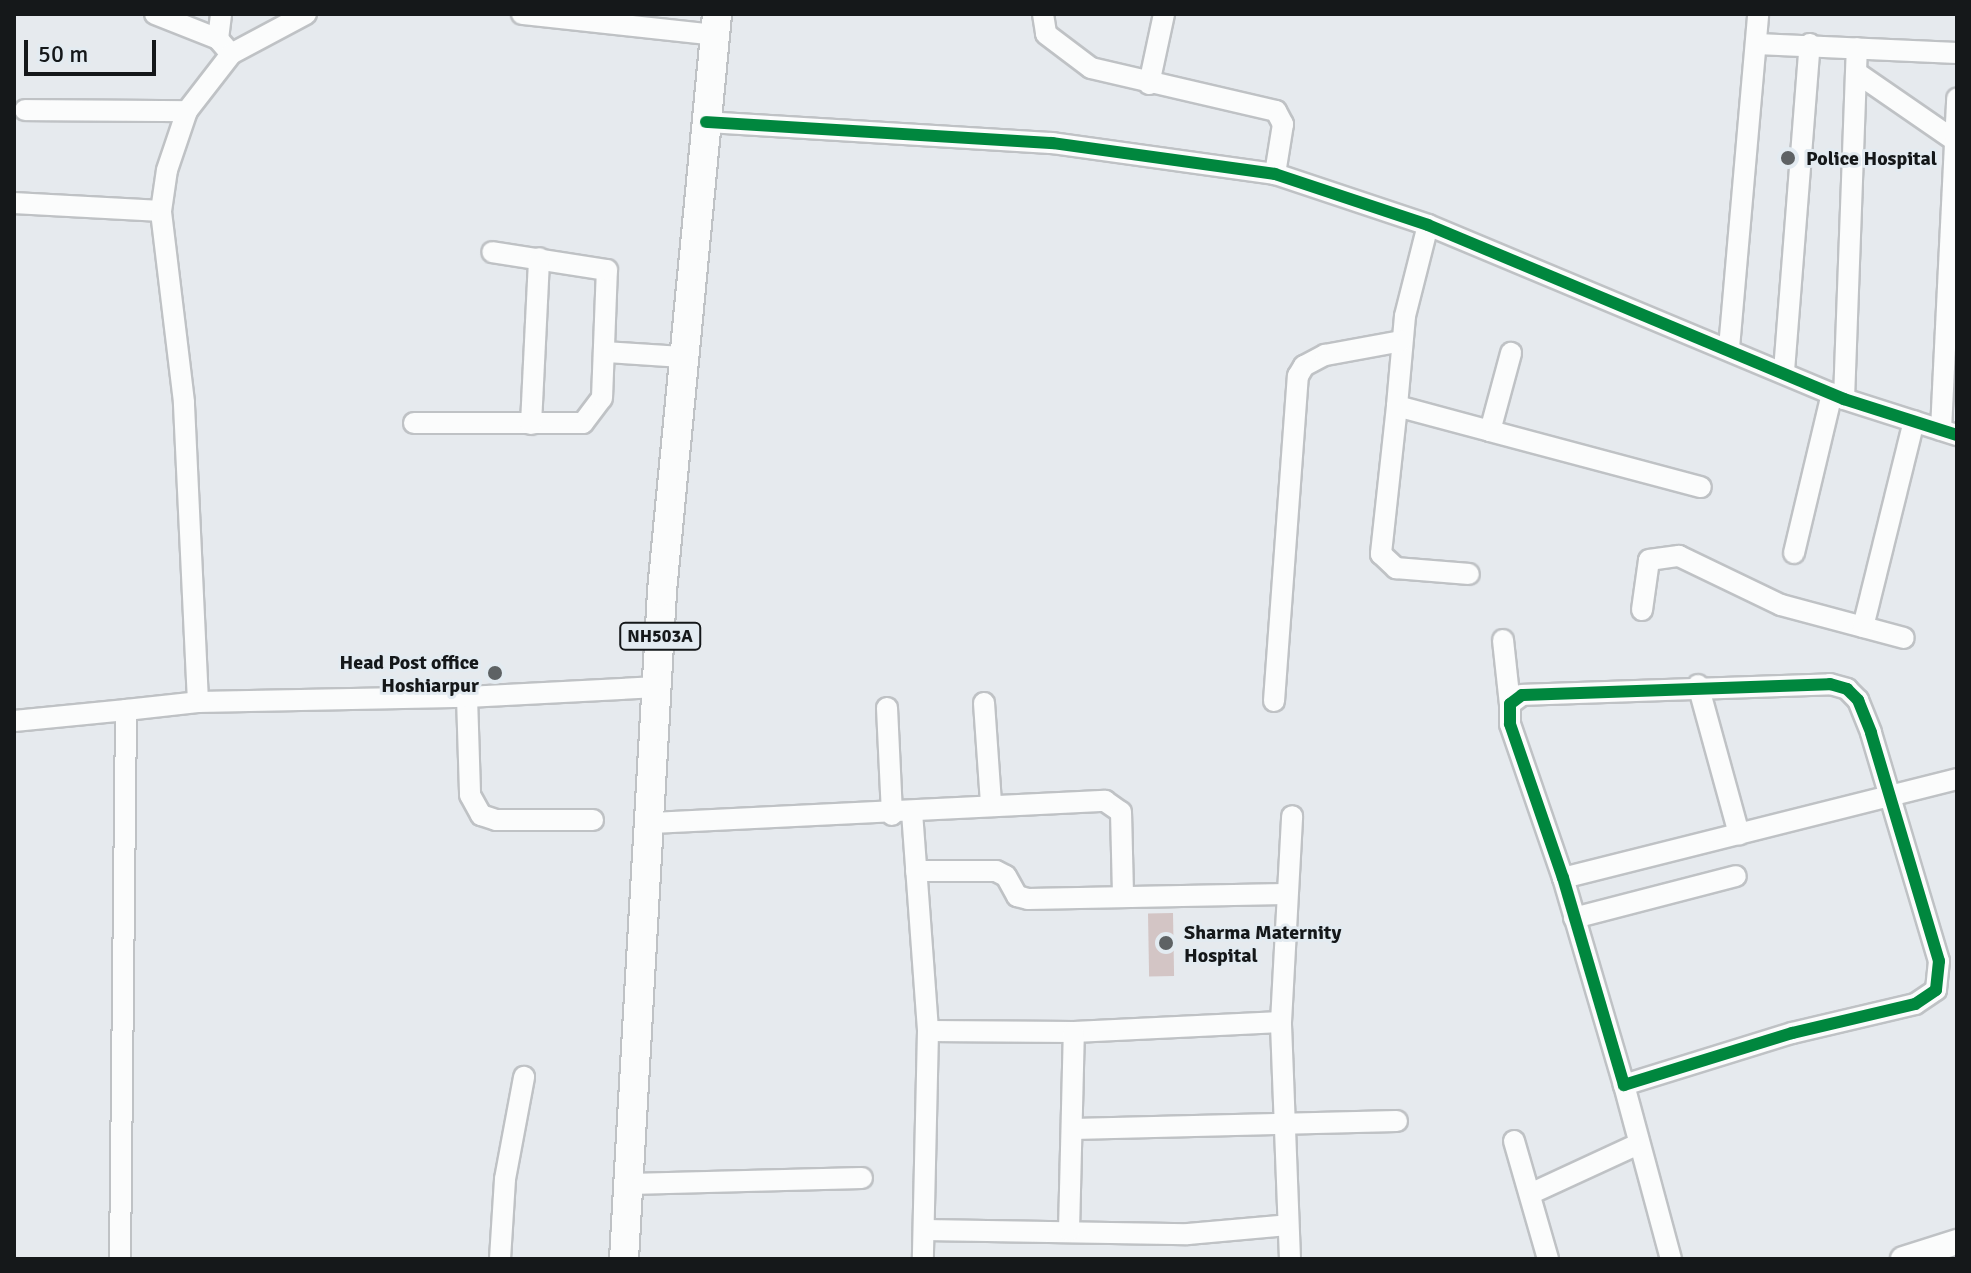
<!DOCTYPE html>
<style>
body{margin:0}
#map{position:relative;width:1971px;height:1273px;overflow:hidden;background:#e6eaee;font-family:Signika,sans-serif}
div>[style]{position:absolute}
.building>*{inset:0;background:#d3c5c5;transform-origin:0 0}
.roads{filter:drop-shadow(2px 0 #bfc2c5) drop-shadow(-2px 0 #bfc2c5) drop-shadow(0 2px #bfc2c5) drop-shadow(0 -2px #bfc2c5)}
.minor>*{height:20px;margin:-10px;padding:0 10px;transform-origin:10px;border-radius:10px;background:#fbfcfc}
.major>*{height:24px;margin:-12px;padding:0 12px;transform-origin:12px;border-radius:12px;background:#fbfcfc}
.highway>*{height:28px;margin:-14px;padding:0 14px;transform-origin:14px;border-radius:14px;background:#fbfcfc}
.cycleway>*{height:12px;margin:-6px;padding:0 6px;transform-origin:6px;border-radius:6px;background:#00873e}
.dots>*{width:22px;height:22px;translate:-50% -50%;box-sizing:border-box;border:4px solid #e3ebf1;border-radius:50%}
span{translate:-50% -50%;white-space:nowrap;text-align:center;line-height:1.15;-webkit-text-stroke:6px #e3ebf1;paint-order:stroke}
.shield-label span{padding:2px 6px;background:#e3ebf1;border:2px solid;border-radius:6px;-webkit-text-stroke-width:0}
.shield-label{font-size:18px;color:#15181a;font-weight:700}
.poi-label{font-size:20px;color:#15181a;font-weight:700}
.left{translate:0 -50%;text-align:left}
.right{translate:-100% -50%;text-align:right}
.frame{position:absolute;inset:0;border:16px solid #15181a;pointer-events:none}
.scale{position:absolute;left:24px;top:40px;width:132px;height:36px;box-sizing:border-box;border:4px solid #15181a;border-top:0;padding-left:10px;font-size:24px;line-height:28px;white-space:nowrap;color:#15181a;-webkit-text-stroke:6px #e3ebf1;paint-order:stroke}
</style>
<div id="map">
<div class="building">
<div style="left:1173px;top:913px;width:63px;height:25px;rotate:89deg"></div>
</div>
<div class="roads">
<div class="minor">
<div style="left:155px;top:14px;width:68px;rotate:21.6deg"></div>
<div style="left:218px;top:39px;width:20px;rotate:49deg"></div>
<div style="left:522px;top:14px;width:193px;rotate:6.2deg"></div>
<div style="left:1043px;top:14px;width:20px;rotate:81deg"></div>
<div style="left:1046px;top:34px;width:56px;rotate:37.1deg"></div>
<div style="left:1091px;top:68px;width:190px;rotate:13.1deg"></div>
<div style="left:1276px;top:111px;width:15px;rotate:62deg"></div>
<div style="left:1283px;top:124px;width:51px;rotate:99.1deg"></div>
<div style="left:218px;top:39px;width:25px;rotate:-83deg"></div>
<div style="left:1757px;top:44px;width:200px;rotate:2.6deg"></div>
<div style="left:1857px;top:73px;width:118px;rotate:34.6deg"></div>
<div style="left:1149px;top:84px;width:72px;rotate:-77.9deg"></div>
<div style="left:25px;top:110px;width:162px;rotate:0.4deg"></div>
<div style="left:706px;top:122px;width:347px;rotate:3.5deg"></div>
<div style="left:1052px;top:143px;width:225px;rotate:7.9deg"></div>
<div style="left:1275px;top:174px;width:161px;rotate:18.4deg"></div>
<div style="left:1428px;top:225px;width:451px;rotate:22.7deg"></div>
<div style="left:1844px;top:399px;width:119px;rotate:17.7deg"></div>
<div style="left:14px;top:203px;width:147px;rotate:3.1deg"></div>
<div style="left:1428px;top:225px;width:94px;rotate:104.2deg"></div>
<div style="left:1405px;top:316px;width:90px;rotate:95.1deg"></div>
<div style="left:1397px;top:406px;width:96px;rotate:15deg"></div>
<div style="left:1490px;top:431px;width:81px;rotate:-74.9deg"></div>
<div style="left:1729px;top:348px;width:335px;rotate:-85deg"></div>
<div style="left:606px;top:352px;width:78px;rotate:3.7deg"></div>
<div style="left:1784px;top:371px;width:328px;rotate:-85.5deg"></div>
<div style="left:1844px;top:399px;width:351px;rotate:-87.9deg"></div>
<div style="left:1397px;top:406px;width:149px;rotate:96.2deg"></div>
<div style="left:1381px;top:554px;width:21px;rotate:43deg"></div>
<div style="left:1396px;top:568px;width:73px;rotate:4.7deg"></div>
<div style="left:414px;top:423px;width:169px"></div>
<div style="left:583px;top:423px;width:31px;rotate:-53deg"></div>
<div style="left:602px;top:398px;width:128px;rotate:-87.8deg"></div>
<div style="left:607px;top:270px;width:116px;rotate:-171.1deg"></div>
<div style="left:531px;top:424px;width:166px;rotate:-87.2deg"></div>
<div style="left:1941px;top:430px;width:332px;rotate:-87.2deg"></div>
<div style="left:1490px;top:431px;width:218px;rotate:14.9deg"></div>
<div style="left:1794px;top:553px;width:164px;rotate:-76.6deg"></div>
<div style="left:1642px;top:610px;width:50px;rotate:-82deg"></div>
<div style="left:1649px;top:560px;width:30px;rotate:-8deg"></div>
<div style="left:1679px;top:556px;width:113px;rotate:25.7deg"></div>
<div style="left:1781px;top:605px;width:127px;rotate:15deg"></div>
<div style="left:1863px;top:627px;width:212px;rotate:-76.1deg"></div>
<div style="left:1503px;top:640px;width:64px;rotate:83.8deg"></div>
<div style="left:1830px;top:684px;width:18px;rotate:16deg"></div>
<div style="left:1847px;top:689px;width:16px;rotate:45deg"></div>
<div style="left:1858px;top:700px;width:35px;rotate:68deg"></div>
<div style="left:1871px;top:733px;width:238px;rotate:73.4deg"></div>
<div style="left:1939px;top:961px;width:29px;rotate:96deg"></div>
<div style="left:1936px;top:990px;width:25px;rotate:146deg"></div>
<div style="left:1915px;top:1004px;width:126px;rotate:166.7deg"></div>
<div style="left:1792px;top:1033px;width:176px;rotate:162.8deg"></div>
<div style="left:1624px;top:1085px;width:216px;rotate:-106.4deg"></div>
<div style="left:1563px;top:878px;width:163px;rotate:-109deg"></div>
<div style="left:1510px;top:724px;width:20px;rotate:-90deg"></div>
<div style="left:1510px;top:704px;width:15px;rotate:-37deg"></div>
<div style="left:1522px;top:695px;width:308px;rotate:-2deg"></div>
<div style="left:1698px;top:685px;width:155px;rotate:74.6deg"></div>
<div style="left:467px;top:697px;width:98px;rotate:88.2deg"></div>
<div style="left:470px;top:795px;width:23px;rotate:61deg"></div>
<div style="left:481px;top:815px;width:16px;rotate:18deg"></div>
<div style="left:496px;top:820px;width:97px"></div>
<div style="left:1274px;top:701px;width:326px;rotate:-85.8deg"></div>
<div style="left:1298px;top:376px;width:12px;rotate:-59deg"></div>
<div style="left:1304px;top:366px;width:24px;rotate:-28deg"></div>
<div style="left:1325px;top:355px;width:77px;rotate:-10.4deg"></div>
<div style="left:198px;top:702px;width:300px;rotate:-92.7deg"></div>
<div style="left:184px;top:402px;width:192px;rotate:-96.9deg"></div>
<div style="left:161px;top:211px;width:41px;rotate:-81.7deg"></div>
<div style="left:167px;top:170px;width:62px;rotate:-71.3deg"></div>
<div style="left:187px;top:111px;width:72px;rotate:-52.3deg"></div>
<div style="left:231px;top:54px;width:85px;rotate:-28.1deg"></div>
<div style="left:984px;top:703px;width:101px;rotate:86deg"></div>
<div style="left:887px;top:708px;width:107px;rotate:87.3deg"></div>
<div style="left:14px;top:721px;width:113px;rotate:-5.6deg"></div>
<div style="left:912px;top:812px;width:220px;rotate:85.8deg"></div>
<div style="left:928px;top:1031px;width:228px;rotate:91.3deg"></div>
<div style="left:652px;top:823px;width:454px;rotate:-2.8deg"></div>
<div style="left:1105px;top:801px;width:19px;rotate:35deg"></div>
<div style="left:1121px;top:812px;width:84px;rotate:88.6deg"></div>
<div style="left:916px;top:871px;width:80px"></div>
<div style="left:996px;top:871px;width:11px;rotate:27deg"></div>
<div style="left:1006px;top:876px;width:23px;rotate:61deg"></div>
<div style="left:1017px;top:896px;width:11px;rotate:15deg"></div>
<div style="left:1028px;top:899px;width:257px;rotate:-1.1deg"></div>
<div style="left:1563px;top:878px;width:406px;rotate:-14.1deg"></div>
<div style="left:1574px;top:918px;width:167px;rotate:-14.5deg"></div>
<div style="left:928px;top:1031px;width:146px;rotate:0.4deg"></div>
<div style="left:1074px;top:1032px;width:207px;rotate:-2.8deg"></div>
<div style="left:1624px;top:1085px;width:180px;rotate:74.9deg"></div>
<div style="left:1073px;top:1129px;width:324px;rotate:-1.4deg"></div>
<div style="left:1514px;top:1141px;width:123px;rotate:73.9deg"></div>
<div style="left:630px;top:1184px;width:232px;rotate:-1.5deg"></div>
<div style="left:1530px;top:1194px;width:119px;rotate:-24.8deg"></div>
<div style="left:925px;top:1230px;width:263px;rotate:0.9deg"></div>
<div style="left:1188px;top:1234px;width:100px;rotate:-5.1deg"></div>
<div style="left:1069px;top:1231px;width:199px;rotate:-88.6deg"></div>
<div style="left:120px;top:1259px;width:549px;rotate:-89.37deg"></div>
<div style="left:126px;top:710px;width:72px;rotate:-6.3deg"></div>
<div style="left:198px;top:702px;width:269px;rotate:-1.1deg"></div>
<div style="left:467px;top:697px;width:190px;rotate:-3deg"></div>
<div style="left:500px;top:1259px;width:80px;rotate:-86.4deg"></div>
<div style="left:505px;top:1179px;width:104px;rotate:-79.4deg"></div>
<div style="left:1290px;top:1259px;width:237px;rotate:-92.2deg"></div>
<div style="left:1281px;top:1022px;width:206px;rotate:-86.9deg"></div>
</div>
<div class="major">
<div style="left:1903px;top:1259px;width:57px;rotate:-17.5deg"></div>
</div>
<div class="highway">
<div style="left:624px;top:1259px;width:669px;rotate:-86.74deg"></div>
<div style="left:662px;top:591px;width:580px;rotate:-84.55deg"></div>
</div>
</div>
<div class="cycleway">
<div style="left:706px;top:122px;width:347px;rotate:3.5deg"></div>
<div style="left:1052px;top:143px;width:225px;rotate:7.9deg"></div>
<div style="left:1275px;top:174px;width:161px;rotate:18.4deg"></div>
<div style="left:1428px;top:225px;width:451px;rotate:22.7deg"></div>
<div style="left:1844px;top:399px;width:119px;rotate:17.7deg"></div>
<div style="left:1830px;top:684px;width:18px;rotate:16deg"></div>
<div style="left:1847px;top:689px;width:16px;rotate:45deg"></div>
<div style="left:1858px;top:700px;width:35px;rotate:68deg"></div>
<div style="left:1871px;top:733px;width:238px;rotate:73.4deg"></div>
<div style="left:1939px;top:961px;width:29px;rotate:96deg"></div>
<div style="left:1936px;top:990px;width:25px;rotate:146deg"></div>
<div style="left:1915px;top:1004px;width:126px;rotate:166.7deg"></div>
<div style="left:1792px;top:1033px;width:176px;rotate:162.8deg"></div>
<div style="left:1624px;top:1085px;width:216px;rotate:-106.4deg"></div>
<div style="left:1563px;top:878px;width:163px;rotate:-109deg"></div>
<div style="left:1510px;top:724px;width:20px;rotate:-90deg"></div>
<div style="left:1510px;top:704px;width:15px;rotate:-37deg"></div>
<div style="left:1522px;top:695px;width:308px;rotate:-2deg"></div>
</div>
<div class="dots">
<div style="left:1788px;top:158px;background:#5e6264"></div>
<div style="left:495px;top:673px;background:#5e6264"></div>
<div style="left:1166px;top:943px;background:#5e6264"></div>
</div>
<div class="shield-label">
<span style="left:660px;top:636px">NH503A</span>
</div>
<div class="poi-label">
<span class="left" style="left:1806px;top:158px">Police Hospital</span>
<span class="right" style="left:479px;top:674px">Head Post office<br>Hoshiarpur</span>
<span class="left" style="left:1184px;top:944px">Sharma Maternity<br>Hospital</span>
</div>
<div class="frame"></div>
<div class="scale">50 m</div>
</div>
